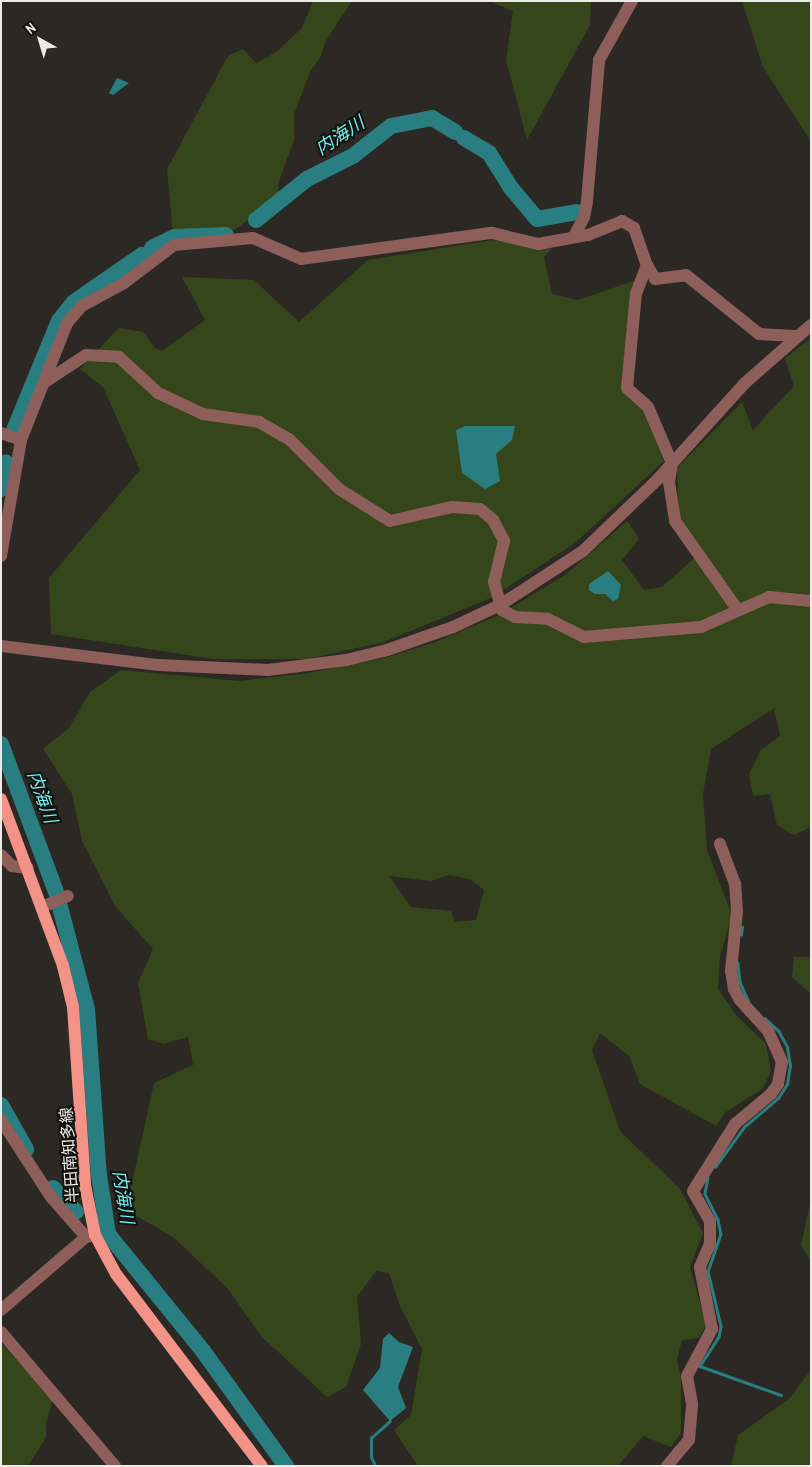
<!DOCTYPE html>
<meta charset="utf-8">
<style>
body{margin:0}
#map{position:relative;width:812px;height:1467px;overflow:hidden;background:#2c2924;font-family:"Archivo Narrow","Noto Sans JP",sans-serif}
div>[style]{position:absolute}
.green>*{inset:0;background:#35461b}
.water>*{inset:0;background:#297e81}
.stream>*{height:2.5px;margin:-1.25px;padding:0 1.25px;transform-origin:1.25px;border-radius:1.25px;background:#297e81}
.river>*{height:16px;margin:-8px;padding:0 8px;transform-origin:8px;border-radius:8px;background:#297e81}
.minor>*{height:12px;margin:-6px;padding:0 6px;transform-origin:6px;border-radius:6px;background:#8e5f5a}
.major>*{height:12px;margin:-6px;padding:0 6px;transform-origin:6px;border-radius:6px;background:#f39388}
span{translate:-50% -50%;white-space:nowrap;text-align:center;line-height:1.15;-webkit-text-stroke:4px #13120f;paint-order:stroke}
.street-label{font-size:16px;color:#edebe7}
.water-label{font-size:18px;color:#73edf1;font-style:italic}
.frame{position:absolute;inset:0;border:2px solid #edebe7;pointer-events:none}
.north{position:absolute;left:15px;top:15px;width:50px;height:50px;-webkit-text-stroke:4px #13120f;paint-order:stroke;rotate:321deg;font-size:14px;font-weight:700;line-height:20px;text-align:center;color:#edebe7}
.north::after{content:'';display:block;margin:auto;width:18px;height:22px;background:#edebe7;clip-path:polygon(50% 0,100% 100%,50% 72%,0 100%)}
</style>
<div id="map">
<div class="green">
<div style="clip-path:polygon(313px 1px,352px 1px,325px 42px,321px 56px,310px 72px,294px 114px,294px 140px,278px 184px,279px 195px,235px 230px,173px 233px,167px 169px,228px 56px,243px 49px,256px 63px,275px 53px,302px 28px)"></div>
<div style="clip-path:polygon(489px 1px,591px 1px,590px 25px,527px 140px,506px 60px,513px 11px)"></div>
<div style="clip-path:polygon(742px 1px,809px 1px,811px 4px,811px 142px,763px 67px)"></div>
<div style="clip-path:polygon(493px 240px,552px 248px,544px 257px,552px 294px,578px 300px,639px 279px,624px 388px,645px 410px,664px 461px,575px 543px,493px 597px,384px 642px,307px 659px,213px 659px,51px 634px,49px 578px,140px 470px,103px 387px,80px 369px,119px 328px,143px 332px,156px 349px,162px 351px,205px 320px,182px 277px,254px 280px,299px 322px,368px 260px)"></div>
<div style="clip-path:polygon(evenodd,811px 338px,811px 827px,794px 835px,777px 825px,770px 794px,753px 796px,749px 774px,761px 750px,780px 736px,774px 708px,711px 749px,703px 794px,707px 850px,732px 915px,720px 956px,718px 989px,736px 1015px,766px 1044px,771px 1072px,762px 1089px,726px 1112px,716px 1126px,640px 1084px,629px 1056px,600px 1033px,592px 1050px,620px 1131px,680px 1189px,703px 1233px,690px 1267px,706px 1325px,699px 1338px,682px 1340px,677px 1359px,681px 1379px,681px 1433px,671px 1447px,643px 1436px,618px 1466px,418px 1466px,394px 1430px,411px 1415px,422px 1349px,400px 1306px,389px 1273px,376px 1271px,357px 1297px,361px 1344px,346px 1387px,327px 1397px,261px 1336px,228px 1289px,173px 1237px,126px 1210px,154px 1083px,193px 1065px,188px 1037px,163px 1044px,148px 1039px,138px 983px,153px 949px,115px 906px,82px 841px,72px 794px,43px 749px,69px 728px,90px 692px,121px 670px,239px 681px,308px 673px,388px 657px,435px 642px,499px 615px,565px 575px,627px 521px,639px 539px,622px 560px,644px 590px,662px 587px,702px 551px,679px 521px,677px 468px,742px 402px,753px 430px,794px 386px,785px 358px,811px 338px,448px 875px,470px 879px,484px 890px,476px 920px,455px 922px,451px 911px,411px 907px,389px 876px,431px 881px,448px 875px)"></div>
<div style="clip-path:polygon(794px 957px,811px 957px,811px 994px,792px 977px)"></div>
<div style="clip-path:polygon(811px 1199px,811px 1262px,801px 1245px)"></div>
<div style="clip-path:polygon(1px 1343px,53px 1400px,46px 1424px,46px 1437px,28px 1466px,1px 1466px)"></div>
<div style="clip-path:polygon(811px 1370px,811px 1466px,731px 1466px,738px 1435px,789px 1399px)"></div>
</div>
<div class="water">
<div style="clip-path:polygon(117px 78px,129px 83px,113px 95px,109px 93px)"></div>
<div style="clip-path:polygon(465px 426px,515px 426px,512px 440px,496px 454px,500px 481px,485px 489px,462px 473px,456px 430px)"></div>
<div style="clip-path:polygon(608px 571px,621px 585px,618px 599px,613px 601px,605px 594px,595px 594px,589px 590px,589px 584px)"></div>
<div style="clip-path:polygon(389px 1333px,399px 1342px,413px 1347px,398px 1387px,406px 1408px,390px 1421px,363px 1390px,380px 1368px,383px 1339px)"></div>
</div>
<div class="stream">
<div style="left:741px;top:935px;width:8px;rotate:-83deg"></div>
<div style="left:738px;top:963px;width:19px;rotate:84deg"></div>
<div style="left:740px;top:982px;width:20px;rotate:66deg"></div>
<div style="left:715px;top:1167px;width:49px;rotate:-54.1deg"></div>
<div style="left:744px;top:1127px;width:45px;rotate:-40.5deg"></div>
<div style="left:778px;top:1098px;width:17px;rotate:-57deg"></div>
<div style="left:787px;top:1084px;width:18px;rotate:-81deg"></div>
<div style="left:790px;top:1066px;width:19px;rotate:-99deg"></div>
<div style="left:787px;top:1047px;width:18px;rotate:-119deg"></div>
<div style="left:778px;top:1031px;width:18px;rotate:-137deg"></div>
<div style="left:708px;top:1178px;width:16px;rotate:101deg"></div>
<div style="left:705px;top:1194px;width:29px;rotate:63deg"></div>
<div style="left:718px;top:1220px;width:14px;rotate:78deg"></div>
<div style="left:721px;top:1234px;width:39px;rotate:109deg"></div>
<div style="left:708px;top:1271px;width:57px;rotate:76.7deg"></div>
<div style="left:721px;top:1326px;width:11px;rotate:100deg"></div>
<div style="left:719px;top:1337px;width:35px;rotate:123deg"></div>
<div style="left:700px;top:1366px;width:86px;rotate:19.7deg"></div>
<div style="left:375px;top:1466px;width:10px;rotate:-114deg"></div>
<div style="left:371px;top:1457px;width:19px;rotate:-90deg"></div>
<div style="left:371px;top:1438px;width:25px;rotate:-42deg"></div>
</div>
<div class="river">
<div style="left:464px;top:138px;width:29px;rotate:31deg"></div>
<div style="left:489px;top:153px;width:41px;rotate:57.8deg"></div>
<div style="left:511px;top:188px;width:40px;rotate:50deg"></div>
<div style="left:537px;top:219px;width:40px;rotate:-10deg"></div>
<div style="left:256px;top:220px;width:65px;rotate:-38.8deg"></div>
<div style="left:307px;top:179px;width:51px;rotate:-26.6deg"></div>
<div style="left:353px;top:156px;width:48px;rotate:-38.3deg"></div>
<div style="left:391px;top:126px;width:42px;rotate:-11deg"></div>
<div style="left:432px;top:118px;width:27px;rotate:31deg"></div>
<div style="left:152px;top:248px;width:25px;rotate:-26deg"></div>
<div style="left:175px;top:237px;width:51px;rotate:-2.2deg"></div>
<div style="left:14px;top:430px;width:118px;rotate:-67.6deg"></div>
<div style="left:59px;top:321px;width:24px;rotate:-52deg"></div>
<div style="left:74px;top:302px;width:83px;rotate:-34.7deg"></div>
<div style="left:1px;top:489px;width:27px;rotate:-80deg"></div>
<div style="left:1px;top:744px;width:158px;rotate:69.6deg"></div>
<div style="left:60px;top:907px;width:106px;rotate:75.2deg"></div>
<div style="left:87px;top:1009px;width:166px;rotate:85.9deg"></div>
<div style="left:99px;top:1175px;width:60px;rotate:81.3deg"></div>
<div style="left:108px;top:1234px;width:151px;rotate:50.9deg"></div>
<div style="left:203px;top:1351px;width:142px;rotate:54.2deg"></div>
<div style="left:1px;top:1105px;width:51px;rotate:60.4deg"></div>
<div style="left:53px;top:1188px;width:33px;rotate:46deg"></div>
</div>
<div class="minor">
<div style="left:574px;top:236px;width:21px;rotate:-62deg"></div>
<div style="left:584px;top:217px;width:16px;rotate:-79deg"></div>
<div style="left:587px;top:201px;width:142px;rotate:-85.1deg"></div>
<div style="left:599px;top:60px;width:68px;rotate:-60.8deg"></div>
<div style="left:647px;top:265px;width:16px;rotate:60deg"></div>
<div style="left:655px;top:279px;width:31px;rotate:-7deg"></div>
<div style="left:686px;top:275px;width:94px;rotate:38.9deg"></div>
<div style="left:759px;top:334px;width:36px;rotate:3deg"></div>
<div style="left:45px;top:382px;width:49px;rotate:-33.4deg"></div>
<div style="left:86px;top:355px;width:33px;rotate:3deg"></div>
<div style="left:119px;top:357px;width:53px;rotate:42.7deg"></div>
<div style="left:158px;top:393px;width:50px;rotate:25deg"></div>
<div style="left:203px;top:414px;width:57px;rotate:8.1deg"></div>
<div style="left:259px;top:422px;width:36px;rotate:30deg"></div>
<div style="left:290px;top:440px;width:69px;rotate:45deg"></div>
<div style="left:339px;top:489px;width:60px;rotate:32.1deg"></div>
<div style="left:390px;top:521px;width:64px;rotate:-12.7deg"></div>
<div style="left:452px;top:507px;width:28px;rotate:4deg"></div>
<div style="left:480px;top:509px;width:17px;rotate:40deg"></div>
<div style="left:493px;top:520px;width:24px;rotate:62deg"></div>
<div style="left:504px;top:541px;width:42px;rotate:103.7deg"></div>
<div style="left:494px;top:582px;width:29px;rotate:74deg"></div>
<div style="left:502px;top:610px;width:15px;rotate:28deg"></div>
<div style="left:515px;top:617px;width:33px;rotate:3deg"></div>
<div style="left:548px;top:619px;width:40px;rotate:26.6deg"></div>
<div style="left:584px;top:637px;width:117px;rotate:-4.9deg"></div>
<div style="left:701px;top:627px;width:74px;rotate:-23.8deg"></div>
<div style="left:769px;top:597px;width:42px;rotate:5.4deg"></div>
<div style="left:1px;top:433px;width:21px;rotate:19deg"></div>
<div style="left:1px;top:556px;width:118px;rotate:-80.2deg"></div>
<div style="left:21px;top:440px;width:126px;rotate:-68.5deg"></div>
<div style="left:67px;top:323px;width:23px;rotate:-49deg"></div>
<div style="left:82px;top:306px;width:48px;rotate:-28.7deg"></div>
<div style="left:124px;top:283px;width:63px;rotate:-37.2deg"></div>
<div style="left:174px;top:245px;width:79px;rotate:-5.1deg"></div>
<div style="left:253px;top:238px;width:52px;rotate:23.6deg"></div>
<div style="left:301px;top:259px;width:193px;rotate:-7.8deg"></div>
<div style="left:492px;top:233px;width:47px;rotate:13.4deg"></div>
<div style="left:538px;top:244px;width:51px;rotate:-10.2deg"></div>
<div style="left:588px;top:235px;width:37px;rotate:-22deg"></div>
<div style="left:622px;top:221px;width:14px;rotate:30deg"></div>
<div style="left:634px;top:228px;width:39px;rotate:71deg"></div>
<div style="left:647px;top:265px;width:30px;rotate:111deg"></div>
<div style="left:636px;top:293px;width:95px;rotate:95.4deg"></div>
<div style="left:627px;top:388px;width:28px;rotate:42deg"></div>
<div style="left:648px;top:407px;width:61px;rotate:66.8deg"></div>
<div style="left:672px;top:463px;width:19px;rotate:99deg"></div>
<div style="left:669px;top:482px;width:39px;rotate:81deg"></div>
<div style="left:675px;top:521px;width:108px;rotate:54.8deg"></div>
<div style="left:1px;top:646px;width:159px;rotate:6.9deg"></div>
<div style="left:159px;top:665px;width:109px;rotate:2.6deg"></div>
<div style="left:268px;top:670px;width:79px;rotate:-7.3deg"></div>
<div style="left:346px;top:660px;width:42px;rotate:-13.7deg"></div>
<div style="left:387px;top:650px;width:70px;rotate:-19.2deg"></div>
<div style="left:453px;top:627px;width:52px;rotate:-25.1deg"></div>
<div style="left:500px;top:605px;width:99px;rotate:-33deg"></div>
<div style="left:583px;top:551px;width:103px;rotate:-43.8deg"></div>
<div style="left:657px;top:480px;width:131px;rotate:-47.8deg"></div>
<div style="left:745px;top:383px;width:88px;rotate:-41.3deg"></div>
<div style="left:1px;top:855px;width:16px;rotate:45deg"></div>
<div style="left:12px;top:866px;width:16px;rotate:7deg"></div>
<div style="left:42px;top:907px;width:28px;rotate:-23deg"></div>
<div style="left:1px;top:1120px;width:92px;rotate:57deg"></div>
<div style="left:51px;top:1197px;width:53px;rotate:48.8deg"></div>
<div style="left:1px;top:1310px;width:112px;rotate:-40.7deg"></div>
<div style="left:86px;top:1237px;width:9px;rotate:-13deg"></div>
<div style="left:1px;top:1332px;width:176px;rotate:49.6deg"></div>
<div style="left:667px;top:1466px;width:34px;rotate:-50deg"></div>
<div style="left:689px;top:1440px;width:36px;rotate:-85deg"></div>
<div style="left:692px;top:1404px;width:28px;rotate:-100deg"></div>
<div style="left:687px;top:1376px;width:53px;rotate:-62deg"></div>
<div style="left:712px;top:1329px;width:63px;rotate:-101deg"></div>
<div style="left:700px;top:1267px;width:25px;rotate:-67deg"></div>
<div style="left:710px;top:1244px;width:23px;rotate:-90deg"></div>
<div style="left:710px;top:1221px;width:34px;rotate:-120deg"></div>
<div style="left:693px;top:1191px;width:79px;rotate:-57.9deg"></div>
<div style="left:735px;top:1124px;width:47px;rotate:-39.8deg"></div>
<div style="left:771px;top:1094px;width:12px;rotate:-55deg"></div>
<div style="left:778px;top:1084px;width:22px;rotate:-80deg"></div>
<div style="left:782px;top:1062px;width:34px;rotate:-114deg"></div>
<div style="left:768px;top:1031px;width:42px;rotate:-132.1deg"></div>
<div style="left:740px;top:1000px;width:13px;rotate:-119deg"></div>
<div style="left:734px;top:989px;width:18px;rotate:-99deg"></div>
<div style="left:731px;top:971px;width:60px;rotate:-84.3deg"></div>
<div style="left:737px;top:911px;width:27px;rotate:-94deg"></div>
<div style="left:735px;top:884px;width:43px;rotate:-110.6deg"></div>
</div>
<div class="major">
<div style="left:1px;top:799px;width:178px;rotate:69.6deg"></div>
<div style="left:63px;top:966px;width:42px;rotate:76.3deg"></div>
<div style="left:73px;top:1007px;width:178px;rotate:86.1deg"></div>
<div style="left:85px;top:1185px;width:51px;rotate:78.7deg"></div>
<div style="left:95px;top:1235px;width:44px;rotate:61.7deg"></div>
<div style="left:116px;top:1274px;width:241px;rotate:52.8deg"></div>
</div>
<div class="street-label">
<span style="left:69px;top:1155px;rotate:-94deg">半田南知多線</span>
</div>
<div class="water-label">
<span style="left:340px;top:136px;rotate:-33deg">内海川</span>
<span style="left:42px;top:797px;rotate:70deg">内海川</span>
<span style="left:123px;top:1197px;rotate:81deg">内海川</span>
</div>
<div class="frame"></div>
<div class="north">N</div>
</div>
